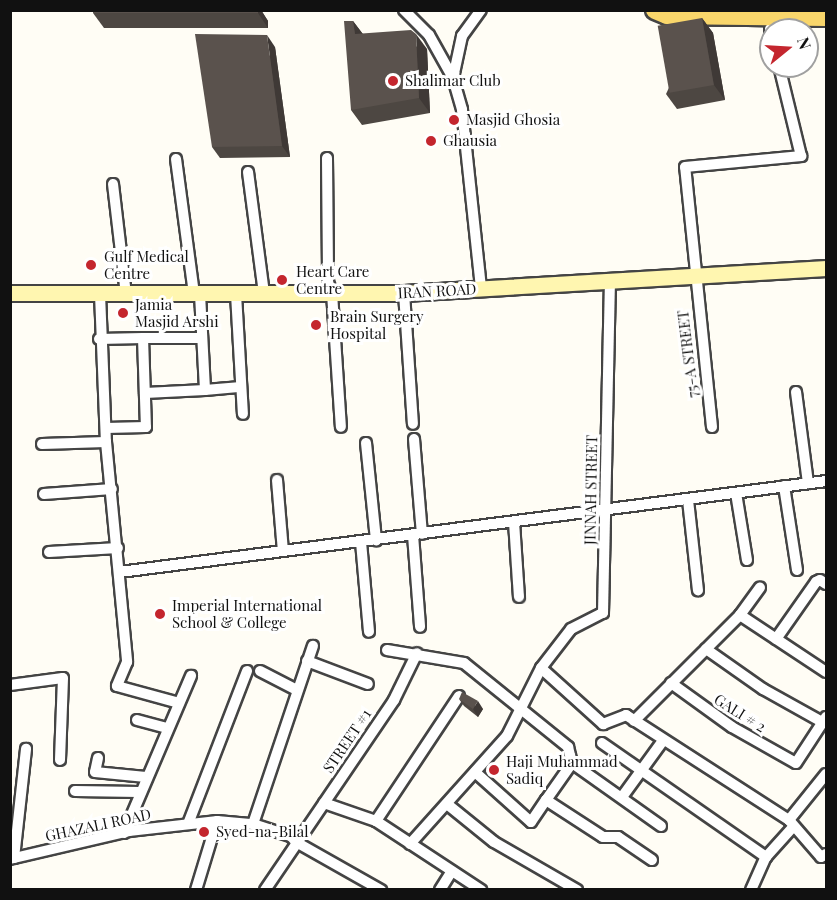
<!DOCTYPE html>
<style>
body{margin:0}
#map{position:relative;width:837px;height:900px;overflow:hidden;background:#fffdf5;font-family:"Playfair Display",serif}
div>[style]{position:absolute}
.roads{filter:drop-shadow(2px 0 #444) drop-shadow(-2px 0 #444) drop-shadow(0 2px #444) drop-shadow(0 -2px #444)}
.minor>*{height:10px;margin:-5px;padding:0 5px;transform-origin:5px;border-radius:5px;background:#fff}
.secondary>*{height:15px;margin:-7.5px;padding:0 7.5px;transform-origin:7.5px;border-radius:7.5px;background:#fff6b0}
.primary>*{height:18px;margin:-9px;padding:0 9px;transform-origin:9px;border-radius:9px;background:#f9d66b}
.wall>*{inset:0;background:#4d4742}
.shaded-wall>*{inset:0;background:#3f3936}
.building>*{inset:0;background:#5a524d;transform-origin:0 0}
.dots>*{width:16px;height:16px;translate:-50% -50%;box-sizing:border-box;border:3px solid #fff;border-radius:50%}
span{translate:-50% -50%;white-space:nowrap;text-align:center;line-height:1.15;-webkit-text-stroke:6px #fff;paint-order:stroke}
.poi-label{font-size:15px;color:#111}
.left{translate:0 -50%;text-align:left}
.street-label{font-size:15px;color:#111}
.frame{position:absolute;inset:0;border:12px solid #111;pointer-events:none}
.north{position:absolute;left:759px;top:18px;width:60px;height:60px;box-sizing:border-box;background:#fff;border:2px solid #a0a0a0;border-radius:50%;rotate:72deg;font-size:16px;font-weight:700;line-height:24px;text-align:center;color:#111}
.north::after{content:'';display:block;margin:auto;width:21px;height:27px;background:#c4262e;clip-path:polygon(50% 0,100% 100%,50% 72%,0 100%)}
</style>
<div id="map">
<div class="roads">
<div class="minor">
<div style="left:404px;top:10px;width:35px;rotate:45deg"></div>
<div style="left:429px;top:35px;width:49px;rotate:60.8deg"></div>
<div style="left:453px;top:78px;width:43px;rotate:-77.9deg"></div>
<div style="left:462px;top:36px;width:32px;rotate:-54deg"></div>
<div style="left:770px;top:29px;width:5px;rotate:79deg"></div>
<div style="left:453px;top:78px;width:33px;rotate:74deg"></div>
<div style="left:462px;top:110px;width:179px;rotate:83.9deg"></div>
<div style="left:327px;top:158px;width:124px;rotate:89.5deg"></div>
<div style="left:328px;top:282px;width:12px;rotate:70deg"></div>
<div style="left:332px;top:293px;width:134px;rotate:86.2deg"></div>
<div style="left:176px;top:159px;width:136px;rotate:82.4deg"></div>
<div style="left:248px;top:172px;width:123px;rotate:82.5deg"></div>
<div style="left:113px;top:184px;width:112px;rotate:83.3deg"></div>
<div style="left:404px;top:293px;width:131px;rotate:86.1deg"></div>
<div style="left:100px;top:294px;width:148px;rotate:87.7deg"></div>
<div style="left:106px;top:442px;width:221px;rotate:84.5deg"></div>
<div style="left:127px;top:662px;width:26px;rotate:113deg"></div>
<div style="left:117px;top:686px;width:64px;rotate:15.3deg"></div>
<div style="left:200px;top:294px;width:96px;rotate:87deg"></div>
<div style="left:205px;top:390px;width:36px;rotate:-5deg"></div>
<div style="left:236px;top:294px;width:120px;rotate:86.7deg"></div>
<div style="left:143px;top:338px;width:59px"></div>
<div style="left:99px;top:339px;width:44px;rotate:-1.3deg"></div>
<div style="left:143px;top:338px;width:89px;rotate:88.1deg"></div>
<div style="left:146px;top:427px;width:40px;rotate:178.6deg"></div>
<div style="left:796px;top:392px;width:92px;rotate:82.5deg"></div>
<div style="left:145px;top:393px;width:60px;rotate:-2.9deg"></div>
<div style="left:712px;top:427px;width:261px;rotate:-95.9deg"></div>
<div style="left:685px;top:167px;width:117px;rotate:-5.4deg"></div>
<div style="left:801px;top:156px;width:93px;rotate:-103.7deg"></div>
<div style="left:414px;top:439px;width:95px;rotate:85.2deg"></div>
<div style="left:366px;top:443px;width:98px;rotate:84.1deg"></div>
<div style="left:42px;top:444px;width:64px;rotate:-1.8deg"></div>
<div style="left:277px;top:480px;width:71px;rotate:85.2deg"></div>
<div style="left:784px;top:486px;width:85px;rotate:81.2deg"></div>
<div style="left:736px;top:493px;width:68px;rotate:80.7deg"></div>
<div style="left:44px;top:494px;width:68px;rotate:-4.2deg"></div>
<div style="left:688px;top:500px;width:91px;rotate:83.7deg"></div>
<div style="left:514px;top:522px;width:75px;rotate:86.2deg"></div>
<div style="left:413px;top:535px;width:92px;rotate:85.6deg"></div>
<div style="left:361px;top:542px;width:90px;rotate:84.9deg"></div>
<div style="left:49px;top:552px;width:69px;rotate:-3.3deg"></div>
<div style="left:120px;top:572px;width:712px;rotate:-7.34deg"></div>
<div style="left:740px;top:615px;width:103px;rotate:33.5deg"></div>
<div style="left:776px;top:639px;width:70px;rotate:-54.9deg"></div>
<div style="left:816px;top:582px;width:4px;rotate:-27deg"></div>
<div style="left:820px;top:580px;width:7px;rotate:34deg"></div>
<div style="left:706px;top:649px;width:70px;rotate:35.1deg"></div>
<div style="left:763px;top:689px;width:70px;rotate:29.1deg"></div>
<div style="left:387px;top:650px;width:78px;rotate:9.6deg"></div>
<div style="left:464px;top:663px;width:134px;rotate:38.9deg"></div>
<div style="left:568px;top:747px;width:16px;rotate:76deg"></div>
<div style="left:572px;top:763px;width:109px;rotate:35.3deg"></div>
<div style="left:307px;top:661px;width:65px;rotate:20.7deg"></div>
<div style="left:541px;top:668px;width:84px;rotate:42.1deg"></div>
<div style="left:603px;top:724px;width:25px;rotate:-21deg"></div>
<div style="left:626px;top:715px;width:194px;rotate:32.8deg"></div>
<div style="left:260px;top:671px;width:42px;rotate:27.2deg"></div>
<div style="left:671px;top:683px;width:75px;rotate:35.8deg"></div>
<div style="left:732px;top:727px;width:73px;rotate:29.4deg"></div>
<div style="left:796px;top:763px;width:55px;rotate:-56.9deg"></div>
<div style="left:10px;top:685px;width:53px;rotate:-7.5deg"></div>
<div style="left:63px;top:678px;width:82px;rotate:92.1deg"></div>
<div style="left:137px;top:720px;width:31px;rotate:15deg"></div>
<div style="left:634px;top:721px;width:150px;rotate:-45deg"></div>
<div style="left:740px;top:615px;width:34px;rotate:-54deg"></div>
<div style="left:602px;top:743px;width:200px;rotate:34.8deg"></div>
<div style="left:98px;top:758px;width:14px;rotate:102deg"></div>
<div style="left:95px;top:772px;width:51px;rotate:5.6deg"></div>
<div style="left:572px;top:763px;width:45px;rotate:125.1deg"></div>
<div style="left:546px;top:800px;width:68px;rotate:33deg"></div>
<div style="left:603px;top:837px;width:15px"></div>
<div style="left:618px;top:837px;width:41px;rotate:34.1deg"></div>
<div style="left:475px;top:772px;width:75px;rotate:41.8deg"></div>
<div style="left:531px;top:822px;width:27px;rotate:-56deg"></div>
<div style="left:826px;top:774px;width:59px;rotate:128.8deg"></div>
<div style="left:789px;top:820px;width:49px;rotate:49.1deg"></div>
<div style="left:821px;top:857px;width:6px;rotate:-31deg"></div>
<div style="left:75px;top:791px;width:64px;rotate:0.9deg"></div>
<div style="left:622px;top:797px;width:68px;rotate:-54deg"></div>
<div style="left:324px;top:803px;width:55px;rotate:19.1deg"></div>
<div style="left:376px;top:821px;width:126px;rotate:33.3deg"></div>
<div style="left:447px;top:804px;width:60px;rotate:39deg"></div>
<div style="left:494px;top:842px;width:96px;rotate:30deg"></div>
<div style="left:376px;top:821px;width:150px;rotate:-56.4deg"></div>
<div style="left:188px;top:824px;width:164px;rotate:-68.9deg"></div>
<div style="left:253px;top:824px;width:188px;rotate:-71.4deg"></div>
<div style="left:124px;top:833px;width:171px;rotate:-66.9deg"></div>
<div style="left:410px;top:844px;width:145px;rotate:-48.1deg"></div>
<div style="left:507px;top:736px;width:76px;rotate:-63.4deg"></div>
<div style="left:541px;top:668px;width:49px;rotate:-52.4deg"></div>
<div style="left:571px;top:629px;width:36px;rotate:-27deg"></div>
<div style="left:603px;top:613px;width:330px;rotate:-88.8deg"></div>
<div style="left:14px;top:858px;width:110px;rotate:-83.7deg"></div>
<div style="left:10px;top:859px;width:122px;rotate:-13.2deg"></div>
<div style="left:129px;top:831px;width:89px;rotate:-6.5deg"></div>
<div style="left:217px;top:821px;width:36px;rotate:5deg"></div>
<div style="left:253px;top:824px;width:40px;rotate:18deg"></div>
<div style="left:291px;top:836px;width:8px;rotate:50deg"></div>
<div style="left:296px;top:842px;width:98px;rotate:29.5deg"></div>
<div style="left:196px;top:890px;width:72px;rotate:-73.1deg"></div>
<div style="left:265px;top:890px;width:230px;rotate:-55.8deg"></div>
<div style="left:394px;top:700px;width:52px;rotate:-63.9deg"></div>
<div style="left:440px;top:890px;width:22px;rotate:-58deg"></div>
<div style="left:751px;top:890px;width:36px;rotate:-66deg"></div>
<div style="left:766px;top:857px;width:39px;rotate:-48deg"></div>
</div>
<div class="secondary">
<div style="left:10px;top:293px;width:394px"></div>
<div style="left:404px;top:293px;width:423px;rotate:-3.4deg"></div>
</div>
<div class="primary">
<div style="left:655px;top:10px;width:13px;rotate:23deg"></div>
<div style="left:667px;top:15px;width:159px;rotate:0.7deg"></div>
</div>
</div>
<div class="wall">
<div style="clip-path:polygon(93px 10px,261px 10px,268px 21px,268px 28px,104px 28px,93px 13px)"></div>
<div style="clip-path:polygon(702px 18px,713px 33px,725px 100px,677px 109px,666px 94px)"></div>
<div style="clip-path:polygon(353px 21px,363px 34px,427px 49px,430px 113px,362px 125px,351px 110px)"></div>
<div style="clip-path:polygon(275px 47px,290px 157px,220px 158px,212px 147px)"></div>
<div style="clip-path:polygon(459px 699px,483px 709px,478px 717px,464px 706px)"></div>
</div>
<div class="shaded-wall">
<div style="clip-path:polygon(258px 10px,261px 10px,268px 21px,268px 28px,258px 13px)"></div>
<div style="clip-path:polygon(702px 18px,713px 33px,725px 100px,714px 85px)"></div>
<div style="clip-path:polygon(353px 21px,364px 36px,355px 34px)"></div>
<div style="clip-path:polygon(416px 34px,427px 49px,430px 113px,419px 98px)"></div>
<div style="clip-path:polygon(267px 35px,275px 47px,290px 157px,282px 146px)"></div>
<div style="clip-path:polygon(478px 701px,483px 709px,478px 717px,473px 709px)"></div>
</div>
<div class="building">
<div style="left:93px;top:10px;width:165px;height:3px"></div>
<div style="left:702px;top:18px;width:68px;height:45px;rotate:80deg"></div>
<div style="clip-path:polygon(344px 21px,353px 21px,355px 34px,411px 30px,416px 34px,419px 98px,351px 110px)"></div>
<div style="clip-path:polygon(195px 34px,267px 35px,282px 146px,212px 147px)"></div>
<div style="clip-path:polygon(462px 692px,478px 701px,473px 709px,459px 699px)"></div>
</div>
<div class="dots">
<div style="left:393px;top:81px;background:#c4262e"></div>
<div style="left:454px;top:120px;background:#c4262e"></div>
<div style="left:431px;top:141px;background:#c4262e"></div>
<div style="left:91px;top:265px;background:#c4262e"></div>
<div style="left:282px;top:280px;background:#c4262e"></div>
<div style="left:123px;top:313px;background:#c4262e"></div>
<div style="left:316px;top:325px;background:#c4262e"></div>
<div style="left:160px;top:614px;background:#c4262e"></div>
<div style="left:494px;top:770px;background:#c4262e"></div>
<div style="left:204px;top:832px;background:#c4262e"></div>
</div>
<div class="poi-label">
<span class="left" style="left:405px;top:81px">Shalimar Club</span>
<span class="left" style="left:466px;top:120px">Masjid Ghosia</span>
<span class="left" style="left:443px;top:141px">Ghausia</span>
<span class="left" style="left:104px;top:265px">Gulf Medical<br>Centre</span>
<span class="left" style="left:296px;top:280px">Heart Care<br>Centre</span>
<span class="left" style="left:135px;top:313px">Jamia<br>Masjid Arshi</span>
<span class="left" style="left:330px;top:325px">Brain Surgery<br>Hospital</span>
<span class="left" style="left:172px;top:614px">Imperial International<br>School &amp; College</span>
<span class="left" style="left:506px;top:770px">Haji Muhammad<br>Sadiq</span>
<span class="left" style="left:216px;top:832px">Syed-na-Bilal</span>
</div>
<div class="street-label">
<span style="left:437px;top:291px;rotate:-3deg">IRAN ROAD</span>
<span style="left:688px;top:354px;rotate:-97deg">75-A STREET</span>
<span style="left:591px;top:490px;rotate:-89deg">JINNAH STREET</span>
<span style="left:740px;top:713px;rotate:32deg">GALI # 2</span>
<span style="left:347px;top:741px;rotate:-56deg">STREET #1</span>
<span style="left:98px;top:825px;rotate:-12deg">GHAZALI ROAD</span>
</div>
<div class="frame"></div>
<div class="north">N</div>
</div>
